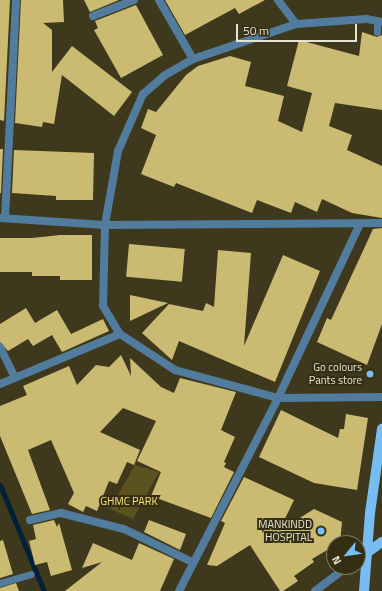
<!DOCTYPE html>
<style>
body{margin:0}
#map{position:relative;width:382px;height:591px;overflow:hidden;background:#3e381d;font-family:"Titillium Web",sans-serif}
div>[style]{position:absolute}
.green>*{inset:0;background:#5c521f}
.stream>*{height:5px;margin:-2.5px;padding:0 2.5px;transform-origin:2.5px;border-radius:2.5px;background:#002138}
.building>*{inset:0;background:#cbbb72;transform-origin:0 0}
.lane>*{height:7px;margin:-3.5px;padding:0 3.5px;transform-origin:3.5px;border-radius:3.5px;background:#527c9e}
.street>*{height:8px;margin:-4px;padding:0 4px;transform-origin:4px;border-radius:4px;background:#527c9e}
.primary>*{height:10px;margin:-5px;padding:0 5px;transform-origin:5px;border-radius:5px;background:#77bdf4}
.dots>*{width:11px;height:11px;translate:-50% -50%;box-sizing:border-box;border:2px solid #342e13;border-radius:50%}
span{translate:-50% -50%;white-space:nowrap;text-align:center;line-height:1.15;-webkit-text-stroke:4px #342e13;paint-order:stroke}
.poi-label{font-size:11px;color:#e7e4d4}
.right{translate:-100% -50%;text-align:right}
.park-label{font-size:11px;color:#f7e17a}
.north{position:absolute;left:326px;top:535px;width:40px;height:40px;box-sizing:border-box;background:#342e13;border:1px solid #7c7760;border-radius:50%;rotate:241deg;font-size:11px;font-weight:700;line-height:16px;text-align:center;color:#e7e4d4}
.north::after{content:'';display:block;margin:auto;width:14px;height:18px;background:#78bff7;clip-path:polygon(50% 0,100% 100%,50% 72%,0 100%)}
.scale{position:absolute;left:236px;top:24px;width:121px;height:18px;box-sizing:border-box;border:2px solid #e7e4d4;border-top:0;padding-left:5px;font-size:12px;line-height:14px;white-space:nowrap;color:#e7e4d4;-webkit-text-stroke:3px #342e13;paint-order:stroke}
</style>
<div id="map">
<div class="green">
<div style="clip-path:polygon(135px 465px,159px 472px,133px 519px,110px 509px)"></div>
</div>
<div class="stream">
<div style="left:0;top:485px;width:115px;rotate:67.5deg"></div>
</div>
<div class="building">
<div style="clip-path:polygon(0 0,10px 0,4px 121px,0 120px)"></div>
<div style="clip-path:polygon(21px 0,63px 0,64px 22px,43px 23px,52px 30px,52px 72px,72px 46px,132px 92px,114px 116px,62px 75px,54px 124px,43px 122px,42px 127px,15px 123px)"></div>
<div style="clip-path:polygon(84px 0,119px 0,90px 12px)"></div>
<div style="clip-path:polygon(165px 0,265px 0,239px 14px,235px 8px,185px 35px)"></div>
<div style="clip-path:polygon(136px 5px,163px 55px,121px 78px,94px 30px,98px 28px,95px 21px)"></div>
<div style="clip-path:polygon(362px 32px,377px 37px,382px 35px,382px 110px,335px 103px,329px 126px,352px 135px,347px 150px,382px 166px,382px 218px,352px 213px,322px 199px,317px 212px,295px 202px,291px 213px,257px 200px,252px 213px,176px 183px,174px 187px,141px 174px,156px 135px,141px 128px,148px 109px,156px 112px,186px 75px,198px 66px,230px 56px,251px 62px,245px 86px,284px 96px,278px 121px,302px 132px,312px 93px,287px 86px,299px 40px,359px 56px)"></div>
<div style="clip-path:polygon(0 149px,3px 149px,1px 193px,0 193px)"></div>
<div style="clip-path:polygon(14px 150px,94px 153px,93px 200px,56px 200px,56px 196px,12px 193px)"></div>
<div style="clip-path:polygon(382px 228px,382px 324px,367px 365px,317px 342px,327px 318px,331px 320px,373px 229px)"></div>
<div style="clip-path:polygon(60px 235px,92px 235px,92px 280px,60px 280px,60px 276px,32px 276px,32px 272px,0 272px,0 238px,32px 238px)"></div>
<div style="left:129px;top:244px;width:56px;height:33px;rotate:5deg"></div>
<div style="clip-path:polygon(218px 250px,251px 253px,244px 346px,283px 255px,320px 271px,275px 382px,179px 341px,172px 360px,142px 333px,169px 304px,203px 311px,206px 303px,214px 307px)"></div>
<div style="clip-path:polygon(130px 295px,168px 303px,130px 321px)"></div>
<div style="clip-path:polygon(26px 308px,35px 323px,57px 310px,71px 334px,103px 319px,109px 331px,62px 352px,52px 335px,33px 346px,28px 339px,8px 351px,0 342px,0 324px)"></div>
<div style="clip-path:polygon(121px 355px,131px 376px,130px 358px,161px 387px,174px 393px,180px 378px,236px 392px,221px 430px,235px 437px,224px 462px,226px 463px,224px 467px,234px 472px,211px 518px,151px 496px,161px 472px,137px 461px,156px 421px,123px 408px,100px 432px,140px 450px,134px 465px,127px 462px,117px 484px,109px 481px,97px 511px,86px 506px,83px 512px,68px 504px,74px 493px,51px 440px,28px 450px,50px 510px,32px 514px,0 436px,0 406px,27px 395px,23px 386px,69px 366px,77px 385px,96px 365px,109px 367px)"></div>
<div style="clip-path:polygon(281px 410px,338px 438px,340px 429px,344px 429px,346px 414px,368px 418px,357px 490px,314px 483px,259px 457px)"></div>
<div style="clip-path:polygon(244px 477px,294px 500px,279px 531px,314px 509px,342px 522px,340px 543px,334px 543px,334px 546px,312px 559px,314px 562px,294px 576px,298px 581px,283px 591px,280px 591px,250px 545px,217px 566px,207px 565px,225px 523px,221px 521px)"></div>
<div style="clip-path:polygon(54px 520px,57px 527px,59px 523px,72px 570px,51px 576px,47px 562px,35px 565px,29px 541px,36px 539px,33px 525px)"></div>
<div style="clip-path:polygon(149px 520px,186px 534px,180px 550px,144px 532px)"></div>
<div style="clip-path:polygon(3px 540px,13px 574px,0 578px,0 541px)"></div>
<div style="clip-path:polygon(93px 543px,132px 560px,139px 543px,174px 559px,160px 591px,65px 591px,102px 562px,82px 568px)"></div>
<div style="clip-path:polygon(16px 583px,19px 591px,0 591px,0 588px)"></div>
</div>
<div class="lane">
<div style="left:377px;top:32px;width:11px;rotate:-90deg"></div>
<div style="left:0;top:583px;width:32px;rotate:-16deg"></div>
</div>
<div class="street">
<div style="left:159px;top:0;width:68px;rotate:60deg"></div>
<div style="left:278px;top:0;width:30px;rotate:53deg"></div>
<div style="left:93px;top:16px;width:44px;rotate:-21.3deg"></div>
<div style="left:382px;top:22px;width:16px;rotate:-169deg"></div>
<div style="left:366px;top:19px;width:70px;rotate:175.9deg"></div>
<div style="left:296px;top:24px;width:109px;rotate:161.2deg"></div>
<div style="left:193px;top:59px;width:34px;rotate:150deg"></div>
<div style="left:164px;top:76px;width:28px;rotate:139deg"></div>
<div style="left:143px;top:94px;width:62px;rotate:113.7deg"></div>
<div style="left:118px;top:151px;width:75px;rotate:100deg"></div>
<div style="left:105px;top:225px;width:81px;rotate:91.4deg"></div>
<div style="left:103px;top:306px;width:33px;rotate:59deg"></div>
<div style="left:120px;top:334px;width:66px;rotate:33.2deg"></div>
<div style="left:175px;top:370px;width:107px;rotate:15.2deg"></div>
<div style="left:278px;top:398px;width:104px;rotate:-0.6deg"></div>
<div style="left:0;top:218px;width:105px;rotate:3.8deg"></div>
<div style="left:105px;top:225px;width:277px;rotate:-0.4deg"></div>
<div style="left:5px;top:218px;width:218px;rotate:-87.1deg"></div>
<div style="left:0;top:347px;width:34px;rotate:64deg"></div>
<div style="left:0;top:384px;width:130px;rotate:-22.6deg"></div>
<div style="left:30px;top:520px;width:32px;rotate:-13deg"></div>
<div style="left:61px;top:513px;width:65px;rotate:14.3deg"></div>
<div style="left:124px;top:529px;width:76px;rotate:25.9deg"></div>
<div style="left:358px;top:559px;width:12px;rotate:-35deg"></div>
<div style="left:179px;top:591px;width:217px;rotate:-62.8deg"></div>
<div style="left:278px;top:398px;width:192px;rotate:-64.8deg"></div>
<div style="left:315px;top:591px;width:40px;rotate:-37deg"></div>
</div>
<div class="primary">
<div style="left:368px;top:552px;width:17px;rotate:-36deg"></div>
<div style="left:364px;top:591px;width:78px;rotate:-85.6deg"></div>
<div style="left:370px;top:513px;width:85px;rotate:-81.9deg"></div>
</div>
<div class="dots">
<div style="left:370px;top:374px;background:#78bff7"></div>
<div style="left:321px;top:531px;background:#78bff7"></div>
</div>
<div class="poi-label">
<span class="right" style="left:362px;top:374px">Go colours<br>Pants store</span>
<span class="right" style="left:312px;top:531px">MANKINDD<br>HOSPITAL</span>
</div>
<div class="park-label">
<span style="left:129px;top:501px">GHMC PARK</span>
</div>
<div class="north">N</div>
<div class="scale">50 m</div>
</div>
